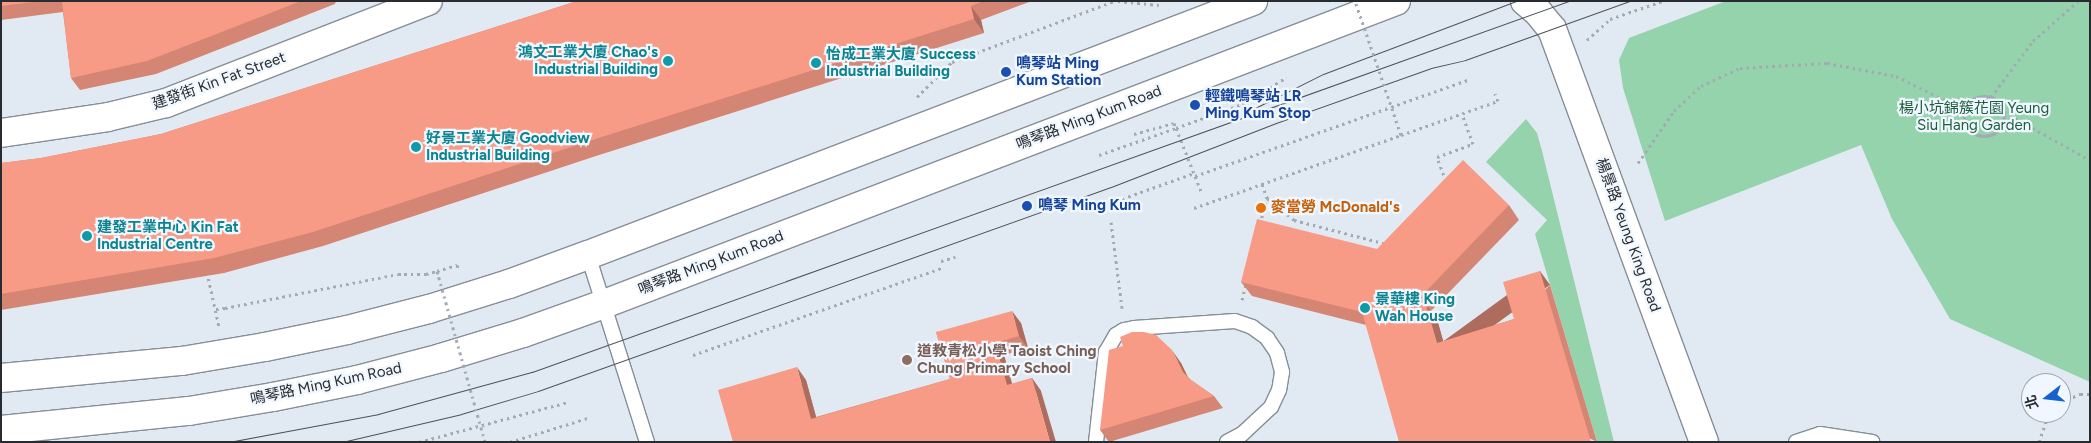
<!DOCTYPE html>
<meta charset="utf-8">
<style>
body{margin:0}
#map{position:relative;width:2091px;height:443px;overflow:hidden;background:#e1eaf3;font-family:Figtree,"Noto Sans TC",sans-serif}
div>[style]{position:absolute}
.green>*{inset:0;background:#94d3ab}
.path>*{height:3px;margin-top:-1.5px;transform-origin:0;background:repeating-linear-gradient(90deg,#a3aab1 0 2.5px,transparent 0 6.5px)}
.path>.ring{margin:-1.5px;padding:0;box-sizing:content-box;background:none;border:3px solid #a3aab1;border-radius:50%}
.roads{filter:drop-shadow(1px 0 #868e96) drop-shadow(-1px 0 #868e96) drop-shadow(0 1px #868e96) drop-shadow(0 -1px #868e96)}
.service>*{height:14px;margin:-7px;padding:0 7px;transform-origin:7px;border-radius:7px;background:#fff}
.minor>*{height:28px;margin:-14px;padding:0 14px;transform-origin:14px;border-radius:14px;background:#fff}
.secondary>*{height:28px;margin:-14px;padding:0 14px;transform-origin:14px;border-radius:14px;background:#fff}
.tram>*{height:1px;margin:-0.5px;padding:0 0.5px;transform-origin:0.5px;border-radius:0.5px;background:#4d5257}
.path-bridge>*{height:3px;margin-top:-1.5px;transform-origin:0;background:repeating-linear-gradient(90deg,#a3aab1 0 2.5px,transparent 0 6.5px)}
.wall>*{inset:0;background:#d48573}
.shaded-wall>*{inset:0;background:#ad6c5e;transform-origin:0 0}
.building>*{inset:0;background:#f79b86}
.dots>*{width:14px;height:14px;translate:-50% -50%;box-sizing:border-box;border:2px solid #f0f7ff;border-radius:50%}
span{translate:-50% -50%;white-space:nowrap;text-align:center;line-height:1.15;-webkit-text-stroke:4.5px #f0f7ff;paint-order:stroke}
.culture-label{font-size:15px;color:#0d838f;font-weight:700}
.right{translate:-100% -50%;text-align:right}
.left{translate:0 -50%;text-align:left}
.transit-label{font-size:15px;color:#164399;font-weight:700}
.street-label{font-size:15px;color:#282b2f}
.park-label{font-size:15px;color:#1d5e3c}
.food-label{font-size:15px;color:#c56008;font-weight:700}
.education-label{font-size:15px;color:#785e54;font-weight:700}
.frame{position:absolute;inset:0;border:2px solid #282b2f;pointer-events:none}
.north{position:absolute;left:2021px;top:373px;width:50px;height:50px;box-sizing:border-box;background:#f0f7ff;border:1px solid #a0a5ac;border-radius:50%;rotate:254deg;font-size:14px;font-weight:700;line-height:20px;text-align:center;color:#282b2f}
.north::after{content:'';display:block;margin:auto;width:18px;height:22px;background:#1661cb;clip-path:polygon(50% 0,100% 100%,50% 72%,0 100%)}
</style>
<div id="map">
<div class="green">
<div style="clip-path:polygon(1726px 1px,2090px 1px,2090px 382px,1950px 319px,1892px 219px,1861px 145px,1665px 221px,1623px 88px,1619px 60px,1629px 38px)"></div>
<div style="clip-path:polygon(1526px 119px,1537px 133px,1542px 151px,1614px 442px,1597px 442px,1535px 234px,1547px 220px,1486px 162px)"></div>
</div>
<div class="path">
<div style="left:1118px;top:1px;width:41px;rotate:5.6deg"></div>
<div style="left:1587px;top:40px;width:31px;rotate:-42deg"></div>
<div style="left:1610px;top:19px;width:56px;rotate:-18.8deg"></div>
<div class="ring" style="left:1964px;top:96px;width:37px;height:37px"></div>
<div style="left:917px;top:97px;width:49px;rotate:-45deg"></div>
<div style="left:952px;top:62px;width:173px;rotate:-20.6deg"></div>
<div style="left:1991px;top:97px;width:70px;rotate:-53.1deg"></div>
<div style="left:2033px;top:41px;width:60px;rotate:-41.6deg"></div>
<div style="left:2004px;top:112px;width:98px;rotate:29.2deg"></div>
<div style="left:1134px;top:134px;width:41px;rotate:-15.4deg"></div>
<div style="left:1174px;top:123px;width:5px;rotate:68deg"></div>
<div style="left:1176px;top:128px;width:70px;rotate:-20deg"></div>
<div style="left:1242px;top:104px;width:52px;rotate:-31deg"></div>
<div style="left:1401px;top:135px;width:103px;rotate:-19.3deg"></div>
<div style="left:1498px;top:101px;width:8px;rotate:-113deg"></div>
<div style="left:1099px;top:155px;width:82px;rotate:-19.3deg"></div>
<div style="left:1176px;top:128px;width:68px;rotate:68.4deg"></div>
<div style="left:1638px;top:163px;width:63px;rotate:-55.3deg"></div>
<div style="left:1674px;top:111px;width:37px;rotate:-43deg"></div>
<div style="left:1701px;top:86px;width:43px;rotate:-24.8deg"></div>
<div style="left:1740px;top:68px;width:87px;rotate:-3.3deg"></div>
<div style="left:1827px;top:63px;width:70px;rotate:10.7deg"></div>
<div style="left:1896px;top:76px;width:77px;rotate:26.2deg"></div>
<div style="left:1195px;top:176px;width:292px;rotate:-19.4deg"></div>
<div style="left:1446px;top:181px;width:26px;rotate:-111deg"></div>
<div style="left:1437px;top:157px;width:38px;rotate:-20deg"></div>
<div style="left:1473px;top:144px;width:33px;rotate:-110deg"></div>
<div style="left:1262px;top:184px;width:15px;rotate:70deg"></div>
<div style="left:1267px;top:198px;width:35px;rotate:39deg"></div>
<div style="left:1294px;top:220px;width:96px;rotate:14.5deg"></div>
<div style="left:1116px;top:201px;width:83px;rotate:-19.7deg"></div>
<div style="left:1111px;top:222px;width:87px;rotate:82.7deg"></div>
<div style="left:1260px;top:224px;width:27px;rotate:-75deg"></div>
<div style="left:941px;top:261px;width:15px;rotate:-16deg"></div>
<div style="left:437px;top:271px;width:21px;rotate:-17deg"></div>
<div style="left:457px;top:265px;width:5px;rotate:68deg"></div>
<div style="left:207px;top:272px;width:56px;rotate:77.7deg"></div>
<div style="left:1242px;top:300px;width:16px;rotate:-76deg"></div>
<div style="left:216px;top:309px;width:9px;rotate:-6deg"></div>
<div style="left:693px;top:355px;width:266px;rotate:-19.3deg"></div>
<div style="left:2061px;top:402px;width:21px;rotate:-23deg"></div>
<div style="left:2080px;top:394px;width:10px"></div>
<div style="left:419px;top:442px;width:154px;rotate:-15deg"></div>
<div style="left:510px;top:442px;width:82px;rotate:-17.1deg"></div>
<div style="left:2039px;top:442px;width:31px;rotate:-71deg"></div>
</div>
<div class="roads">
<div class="service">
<div style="left:588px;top:255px;width:196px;rotate:72.5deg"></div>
<div style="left:1096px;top:442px;width:91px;rotate:-83.7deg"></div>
<div style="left:1106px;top:352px;width:20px;rotate:-60deg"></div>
<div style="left:1116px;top:335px;width:9px;rotate:-32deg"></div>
<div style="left:1124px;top:330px;width:10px;rotate:-11deg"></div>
<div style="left:1134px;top:328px;width:101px;rotate:-4deg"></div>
<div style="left:1235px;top:321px;width:18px;rotate:19deg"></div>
<div style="left:1252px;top:327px;width:19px;rotate:36deg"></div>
<div style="left:1267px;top:338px;width:18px;rotate:56deg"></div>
<div style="left:1277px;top:353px;width:20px;rotate:75deg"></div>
<div style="left:1282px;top:372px;width:18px;rotate:99deg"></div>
<div style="left:1279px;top:390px;width:19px;rotate:115deg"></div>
<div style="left:1271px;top:407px;width:40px;rotate:137deg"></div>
<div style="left:1242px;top:434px;width:17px;rotate:152deg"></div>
<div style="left:1796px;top:442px;width:25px;rotate:-18deg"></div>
<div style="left:1820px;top:434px;width:53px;rotate:8.7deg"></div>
</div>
<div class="minor">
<div style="left:1525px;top:1px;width:17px;rotate:40deg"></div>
<div style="left:1538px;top:12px;width:22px;rotate:51deg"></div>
<div style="left:1552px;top:29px;width:440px;rotate:69.8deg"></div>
<div style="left:1px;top:133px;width:108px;rotate:-8.5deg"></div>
<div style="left:108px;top:117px;width:60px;rotate:-13.6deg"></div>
<div style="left:166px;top:103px;width:281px;rotate:-21.3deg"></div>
</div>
<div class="secondary">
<div style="left:1px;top:378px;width:182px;rotate:-5.4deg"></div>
<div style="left:182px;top:361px;width:84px;rotate:-9.6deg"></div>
<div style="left:265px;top:347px;width:84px;rotate:-11.7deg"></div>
<div style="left:347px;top:330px;width:85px;rotate:-14.4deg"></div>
<div style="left:429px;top:309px;width:84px;rotate:-17.4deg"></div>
<div style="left:509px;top:284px;width:84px;rotate:-20.2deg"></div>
<div style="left:588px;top:255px;width:712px;rotate:-20.9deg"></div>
<div style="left:1px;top:430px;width:189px;rotate:-5.8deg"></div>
<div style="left:189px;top:411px;width:85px;rotate:-9.5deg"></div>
<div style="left:273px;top:397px;width:86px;rotate:-11.4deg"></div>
<div style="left:357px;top:380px;width:87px;rotate:-14.7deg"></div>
<div style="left:441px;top:358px;width:86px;rotate:-17deg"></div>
<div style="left:523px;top:333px;width:86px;rotate:-19.7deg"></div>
<div style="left:604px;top:304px;width:848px;rotate:-20.94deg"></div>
</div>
</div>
<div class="tram">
<div style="left:1253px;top:109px;width:78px;rotate:-26.6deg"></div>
<div style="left:1323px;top:74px;width:206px;rotate:-20.7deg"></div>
<div style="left:229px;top:442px;width:152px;rotate:-10.6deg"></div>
<div style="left:378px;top:414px;width:160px;rotate:-15.3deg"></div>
<div style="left:532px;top:372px;width:1101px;rotate:-19.69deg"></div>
<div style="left:342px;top:442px;width:122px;rotate:-13.2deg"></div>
<div style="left:461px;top:414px;width:80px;rotate:-16.6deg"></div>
<div style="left:538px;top:391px;width:608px;rotate:-19.6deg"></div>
<div style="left:1111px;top:187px;width:177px;rotate:-21.2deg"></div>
<div style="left:1276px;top:123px;width:164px;rotate:-19.5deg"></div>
<div style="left:1431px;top:68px;width:35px;rotate:-13deg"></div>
<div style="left:1465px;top:60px;width:175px;rotate:-19.7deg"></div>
</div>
<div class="path-bridge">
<div style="left:1194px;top:208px;width:219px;rotate:-19.4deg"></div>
<div style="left:1401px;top:135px;width:142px;rotate:-108.9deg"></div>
<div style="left:225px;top:308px;width:176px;rotate:-11.1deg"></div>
<div style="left:398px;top:274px;width:28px"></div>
<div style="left:426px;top:274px;width:11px;rotate:-15deg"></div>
<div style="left:437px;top:271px;width:178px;rotate:74.3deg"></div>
</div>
<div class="wall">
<div style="clip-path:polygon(1px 1px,336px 1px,335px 4px,156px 74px,80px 90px,71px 78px,63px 12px,1px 20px)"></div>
<div style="clip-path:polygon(577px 1px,1032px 1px,981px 20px,984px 33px,596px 156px,323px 246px,224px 273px,1px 310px,1px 163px,41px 158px,161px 134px)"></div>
<div style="clip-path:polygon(1509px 205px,1519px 220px,1431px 311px,1437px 319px,1443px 341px,1514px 319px,1550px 285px,1597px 442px,1366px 325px,1252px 296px,1241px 282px,1377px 249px)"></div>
<div style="clip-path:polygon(1021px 323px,1028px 348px,1004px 355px,1012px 384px,1032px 378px,1041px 391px,733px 442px,806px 380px,816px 417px,950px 379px,936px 332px)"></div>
<div style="clip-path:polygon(1123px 346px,1181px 363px,1188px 377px,1191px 380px,1214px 396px,1223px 408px,1109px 442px,1100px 430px)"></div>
</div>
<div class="shaded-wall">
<div style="clip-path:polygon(971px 6px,981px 20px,984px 33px,974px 19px)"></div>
<div style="left:1540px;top:271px;width:17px;height:178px;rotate:54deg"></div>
<div style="clip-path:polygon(1426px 305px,1437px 319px,1448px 358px,1437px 343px)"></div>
<div style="clip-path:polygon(1012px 311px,1021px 323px,1028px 348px,1019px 336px)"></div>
<div style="clip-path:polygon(995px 343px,1004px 355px,1016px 398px,1007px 385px)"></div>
<div style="clip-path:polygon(1172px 350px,1181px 363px,1191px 384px,1183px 372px)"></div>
<div style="clip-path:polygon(797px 367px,806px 380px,820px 431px,811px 419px)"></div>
<div style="clip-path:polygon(1032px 378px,1041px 391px,1056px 442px,1050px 442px)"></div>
</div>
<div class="building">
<div style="clip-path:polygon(1px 1px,41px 1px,1px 6px)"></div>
<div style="clip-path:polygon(62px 1px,301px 1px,147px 61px,71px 78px)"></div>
<div style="clip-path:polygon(577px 1px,983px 1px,971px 6px,974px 19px,586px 142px,313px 232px,214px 258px,1px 294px,1px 163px,41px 158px,161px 134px)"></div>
<div style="clip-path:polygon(1463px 160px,1509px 205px,1408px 310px,1426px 305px,1437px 343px,1514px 319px,1503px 282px,1540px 271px,1591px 442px,1399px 442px,1362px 312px,1241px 282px,1257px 219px,1377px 249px)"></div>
<div style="clip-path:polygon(1012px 311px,1019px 336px,995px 343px,1007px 385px,1032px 378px,1050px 442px,733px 442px,718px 390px,797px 367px,811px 419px,950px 379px,936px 332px)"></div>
<div style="clip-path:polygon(1132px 332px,1144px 332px,1156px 335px,1172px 350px,1183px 372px,1191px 380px,1214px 396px,1100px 430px,1109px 350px,1123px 346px,1120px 337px)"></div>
</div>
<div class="dots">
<div style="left:668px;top:61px;background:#0f9aa8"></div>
<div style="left:816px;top:63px;background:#0f9aa8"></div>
<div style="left:1006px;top:72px;background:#1a4fb4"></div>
<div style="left:1195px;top:105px;background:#1a4fb4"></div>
<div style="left:416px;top:147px;background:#0f9aa8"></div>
<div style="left:1027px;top:206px;background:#1a4fb4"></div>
<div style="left:1261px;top:208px;background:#e8710a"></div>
<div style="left:87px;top:236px;background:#0f9aa8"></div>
<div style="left:1365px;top:308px;background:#0f9aa8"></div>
<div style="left:907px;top:360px;background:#8d6e63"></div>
</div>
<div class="culture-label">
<span class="right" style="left:658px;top:61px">鴻文工業大廈 Chao's<br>Industrial Building</span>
<span class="left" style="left:826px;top:63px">怡成工業大廈 Success<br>Industrial Building</span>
<span class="left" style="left:426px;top:147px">好景工業大廈 Goodview<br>Industrial Building</span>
<span class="left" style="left:97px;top:236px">建發工業中心 Kin Fat<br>Industrial Centre</span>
<span class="left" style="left:1375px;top:308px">景華樓 King<br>Wah House</span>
</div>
<div class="transit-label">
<span class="left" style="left:1016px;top:72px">鳴琴站 Ming<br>Kum Station</span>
<span class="left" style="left:1205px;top:105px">輕鐵鳴琴站 LR<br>Ming Kum Stop</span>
<span class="left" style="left:1038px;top:206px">鳴琴 Ming Kum</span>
</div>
<div class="street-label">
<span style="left:219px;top:81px;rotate:-20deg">建發街 Kin Fat Street</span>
<span style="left:1089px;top:118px;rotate:-21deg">鳴琴路 Ming Kum Road</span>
<span style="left:1628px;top:235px;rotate:70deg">楊景路 Yeung King Road</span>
<span style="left:711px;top:263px;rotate:-21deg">鳴琴路 Ming Kum Road</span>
<span style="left:326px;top:384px;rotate:-12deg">鳴琴路 Ming Kum Road</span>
</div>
<div class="park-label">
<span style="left:1974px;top:117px">楊小坑錦簇花園 Yeung<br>Siu Hang Garden</span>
</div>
<div class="food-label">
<span class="left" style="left:1271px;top:208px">麥當勞 McDonald's</span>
</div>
<div class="education-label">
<span class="left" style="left:917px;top:360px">道教青松小學 Taoist Ching<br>Chung Primary School</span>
</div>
<div class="frame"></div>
<div class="north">北</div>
</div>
